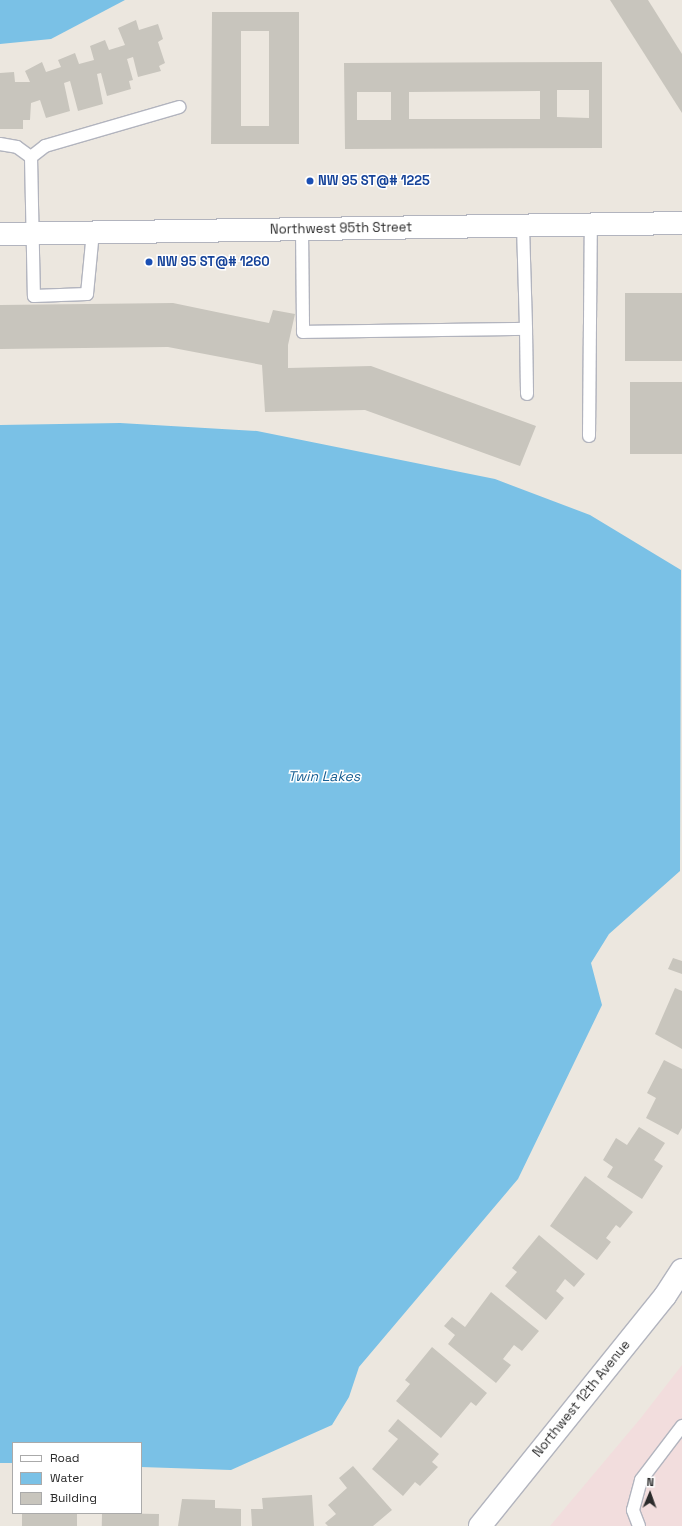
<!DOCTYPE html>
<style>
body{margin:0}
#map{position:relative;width:682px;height:1526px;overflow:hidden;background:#ece7df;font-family:"Space Grotesk",sans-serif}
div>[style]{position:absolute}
.medical>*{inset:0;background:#f2dddd}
.water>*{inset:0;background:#7ac1e6}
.building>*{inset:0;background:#c8c5bd;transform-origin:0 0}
.roads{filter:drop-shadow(1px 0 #b2b4be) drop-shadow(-1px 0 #b2b4be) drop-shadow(0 1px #b2b4be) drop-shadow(0 -1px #b2b4be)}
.lane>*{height:12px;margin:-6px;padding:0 6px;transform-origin:6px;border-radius:6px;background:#fff}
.secondary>*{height:22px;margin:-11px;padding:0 11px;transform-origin:11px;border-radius:11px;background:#fff}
.dots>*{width:11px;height:11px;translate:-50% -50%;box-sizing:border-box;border:2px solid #fff;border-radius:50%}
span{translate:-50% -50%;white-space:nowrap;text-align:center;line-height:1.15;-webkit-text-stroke:3px #fff;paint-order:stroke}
.transit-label{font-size:13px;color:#164399;font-weight:700}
.left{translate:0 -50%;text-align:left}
.street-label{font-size:13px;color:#2b2b2b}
.water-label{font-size:14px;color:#185f93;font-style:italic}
.legend{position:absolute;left:12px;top:1442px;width:130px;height:72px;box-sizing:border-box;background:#fff;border:1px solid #aaa;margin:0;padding:5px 7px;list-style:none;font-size:12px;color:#2b2b2b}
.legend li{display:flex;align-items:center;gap:8px;height:20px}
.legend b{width:20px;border:1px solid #aaa}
.north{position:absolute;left:630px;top:1474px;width:40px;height:40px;-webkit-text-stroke:3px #fff;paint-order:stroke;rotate:2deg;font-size:11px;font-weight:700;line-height:16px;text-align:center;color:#2b2b2b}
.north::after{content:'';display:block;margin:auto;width:14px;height:18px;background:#2b2b2b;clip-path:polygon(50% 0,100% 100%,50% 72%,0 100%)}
</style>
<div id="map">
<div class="medical">
<div style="clip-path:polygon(682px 1365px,682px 1526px,550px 1526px,640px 1419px)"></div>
</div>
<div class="water">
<div style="clip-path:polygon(0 0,125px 0,51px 39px,0 44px)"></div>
<div style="clip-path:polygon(120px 423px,257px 431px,495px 479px,590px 515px,681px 570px,680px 871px,609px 934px,591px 963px,602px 1005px,518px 1179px,359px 1367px,349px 1397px,332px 1425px,231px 1470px,141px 1467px,141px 1443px,13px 1443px,13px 1463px,0 1463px,0 425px)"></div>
</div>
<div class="building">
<div style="clip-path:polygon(610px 0,648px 0,682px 54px,682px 113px)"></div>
<div style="clip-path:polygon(evenodd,212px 12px,299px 12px,299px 144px,211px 144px,212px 12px,241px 31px,269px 31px,269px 126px,241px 126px,241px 31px)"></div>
<div style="clip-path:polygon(136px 20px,139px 30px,158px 24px,163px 39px,158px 42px,165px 63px,159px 66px,161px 71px,138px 77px,133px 57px,127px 59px,133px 80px,129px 81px,131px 89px,107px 96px,101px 73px,97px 74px,103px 104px,78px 111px,70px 81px,64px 83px,70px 111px,46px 118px,40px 100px,31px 103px,30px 120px,23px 120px,23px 129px,0 129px,0 73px,14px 72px,15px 82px,30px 82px,25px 71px,42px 62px,46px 72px,61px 67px,58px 60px,75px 53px,79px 64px,94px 60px,90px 46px,105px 40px,109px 50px,125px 45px,118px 28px)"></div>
<div style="clip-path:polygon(evenodd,602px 62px,602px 148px,345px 149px,344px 63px,602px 62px,557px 90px,589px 90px,589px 118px,557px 117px,557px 90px,602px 62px,540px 91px,540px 119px,409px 119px,409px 92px,540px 91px,602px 62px,357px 92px,391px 92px,391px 120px,357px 120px,357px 92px)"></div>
<div style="left:682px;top:293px;width:68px;height:57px;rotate:90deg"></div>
<div style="clip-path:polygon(173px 303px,269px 323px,273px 310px,295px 314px,288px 345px,288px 368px,371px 366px,536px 426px,520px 466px,365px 410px,265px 412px,262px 365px,168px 347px,0 349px,0 305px)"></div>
<div style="left:630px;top:382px;width:52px;height:72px"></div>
<div style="clip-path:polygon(673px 958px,682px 961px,682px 974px,668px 969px)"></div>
<div style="clip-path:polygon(675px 988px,682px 991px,682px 1049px,655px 1034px)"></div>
<div style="clip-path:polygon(664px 1060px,682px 1069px,682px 1128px,678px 1135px,646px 1118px,656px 1098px,647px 1093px)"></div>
<div style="clip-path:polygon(639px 1127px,665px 1143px,654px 1160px,663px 1166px,642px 1199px,607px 1177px,613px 1167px,603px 1160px,616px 1138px,627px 1145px)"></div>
<div style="clip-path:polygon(585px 1176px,633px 1212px,620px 1228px,616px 1225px,606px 1238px,611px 1242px,597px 1260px,550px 1226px)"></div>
<div style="clip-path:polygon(539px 1235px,585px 1274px,574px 1287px,565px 1279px,556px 1291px,564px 1298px,546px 1320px,505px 1286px,517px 1272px,512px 1268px)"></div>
<div style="clip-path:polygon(491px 1292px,539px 1331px,522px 1351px,514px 1345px,503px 1359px,511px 1365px,496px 1383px,448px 1344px,455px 1335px,444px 1326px,452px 1317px,465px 1327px)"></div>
<div style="clip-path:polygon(432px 1347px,487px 1393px,476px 1406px,471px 1402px,441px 1438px,396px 1401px,410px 1384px,405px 1380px)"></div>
<div style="clip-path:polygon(398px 1419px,439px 1454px,432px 1462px,438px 1467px,420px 1486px,415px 1482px,403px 1496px,372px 1469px,398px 1439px,388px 1431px)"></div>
<div style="clip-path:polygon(353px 1466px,392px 1510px,373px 1526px,328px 1526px,325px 1523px,336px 1514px,328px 1505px,347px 1488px,339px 1478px)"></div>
<div style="clip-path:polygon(312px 1495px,314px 1526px,252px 1526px,251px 1509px,263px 1509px,262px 1498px)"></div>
<div style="clip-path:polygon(182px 1499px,215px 1500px,215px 1508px,241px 1509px,241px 1526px,178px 1526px)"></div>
<div style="left:22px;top:1513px;width:55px;height:13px"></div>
<div style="left:102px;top:1513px;width:57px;height:13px;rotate:1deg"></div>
</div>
<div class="roads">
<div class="lane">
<div style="left:0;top:144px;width:17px;rotate:10deg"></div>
<div style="left:17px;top:147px;width:17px;rotate:36deg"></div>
<div style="left:31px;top:157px;width:18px;rotate:-38deg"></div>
<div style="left:45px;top:146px;width:140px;rotate:-16.2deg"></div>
<div style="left:31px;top:157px;width:139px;rotate:88.8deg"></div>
<div style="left:34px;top:296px;width:53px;rotate:-2.2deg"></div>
<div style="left:87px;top:294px;width:62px;rotate:-84.5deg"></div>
<div style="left:523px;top:226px;width:103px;rotate:88.3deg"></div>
<div style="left:302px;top:229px;width:103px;rotate:89.4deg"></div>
<div style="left:303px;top:332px;width:223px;rotate:-0.8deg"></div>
<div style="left:526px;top:329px;width:65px;rotate:89.1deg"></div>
<div style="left:589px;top:436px;width:211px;rotate:-89.5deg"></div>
<div style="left:639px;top:1526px;width:17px;rotate:-111deg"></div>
<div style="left:633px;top:1510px;width:31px;rotate:-75deg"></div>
<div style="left:641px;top:1480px;width:68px;rotate:-52.8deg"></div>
</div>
<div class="secondary">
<div style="left:0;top:234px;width:682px;rotate:-0.92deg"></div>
<div style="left:480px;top:1526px;width:295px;rotate:-51.2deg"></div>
<div style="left:665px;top:1296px;width:31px;rotate:-57deg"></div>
</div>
</div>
<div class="dots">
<div style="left:310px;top:181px;background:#1a4fb4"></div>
<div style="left:149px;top:262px;background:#1a4fb4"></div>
</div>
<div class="transit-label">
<span class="left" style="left:318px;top:181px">NW 95 ST@# 1225</span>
<span class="left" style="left:157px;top:262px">NW 95 ST@# 1260</span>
</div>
<div class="street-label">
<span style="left:341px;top:229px;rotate:-1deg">Northwest 95th Street</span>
<span style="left:582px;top:1399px;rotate:-51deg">Northwest 12th Avenue</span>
</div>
<div class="water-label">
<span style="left:324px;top:776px">Twin Lakes</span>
</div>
<ul class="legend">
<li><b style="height:5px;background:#fff"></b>Road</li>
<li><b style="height:11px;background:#7ac1e6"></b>Water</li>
<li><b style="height:11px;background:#c8c5bd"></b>Building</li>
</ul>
<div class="north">N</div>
</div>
